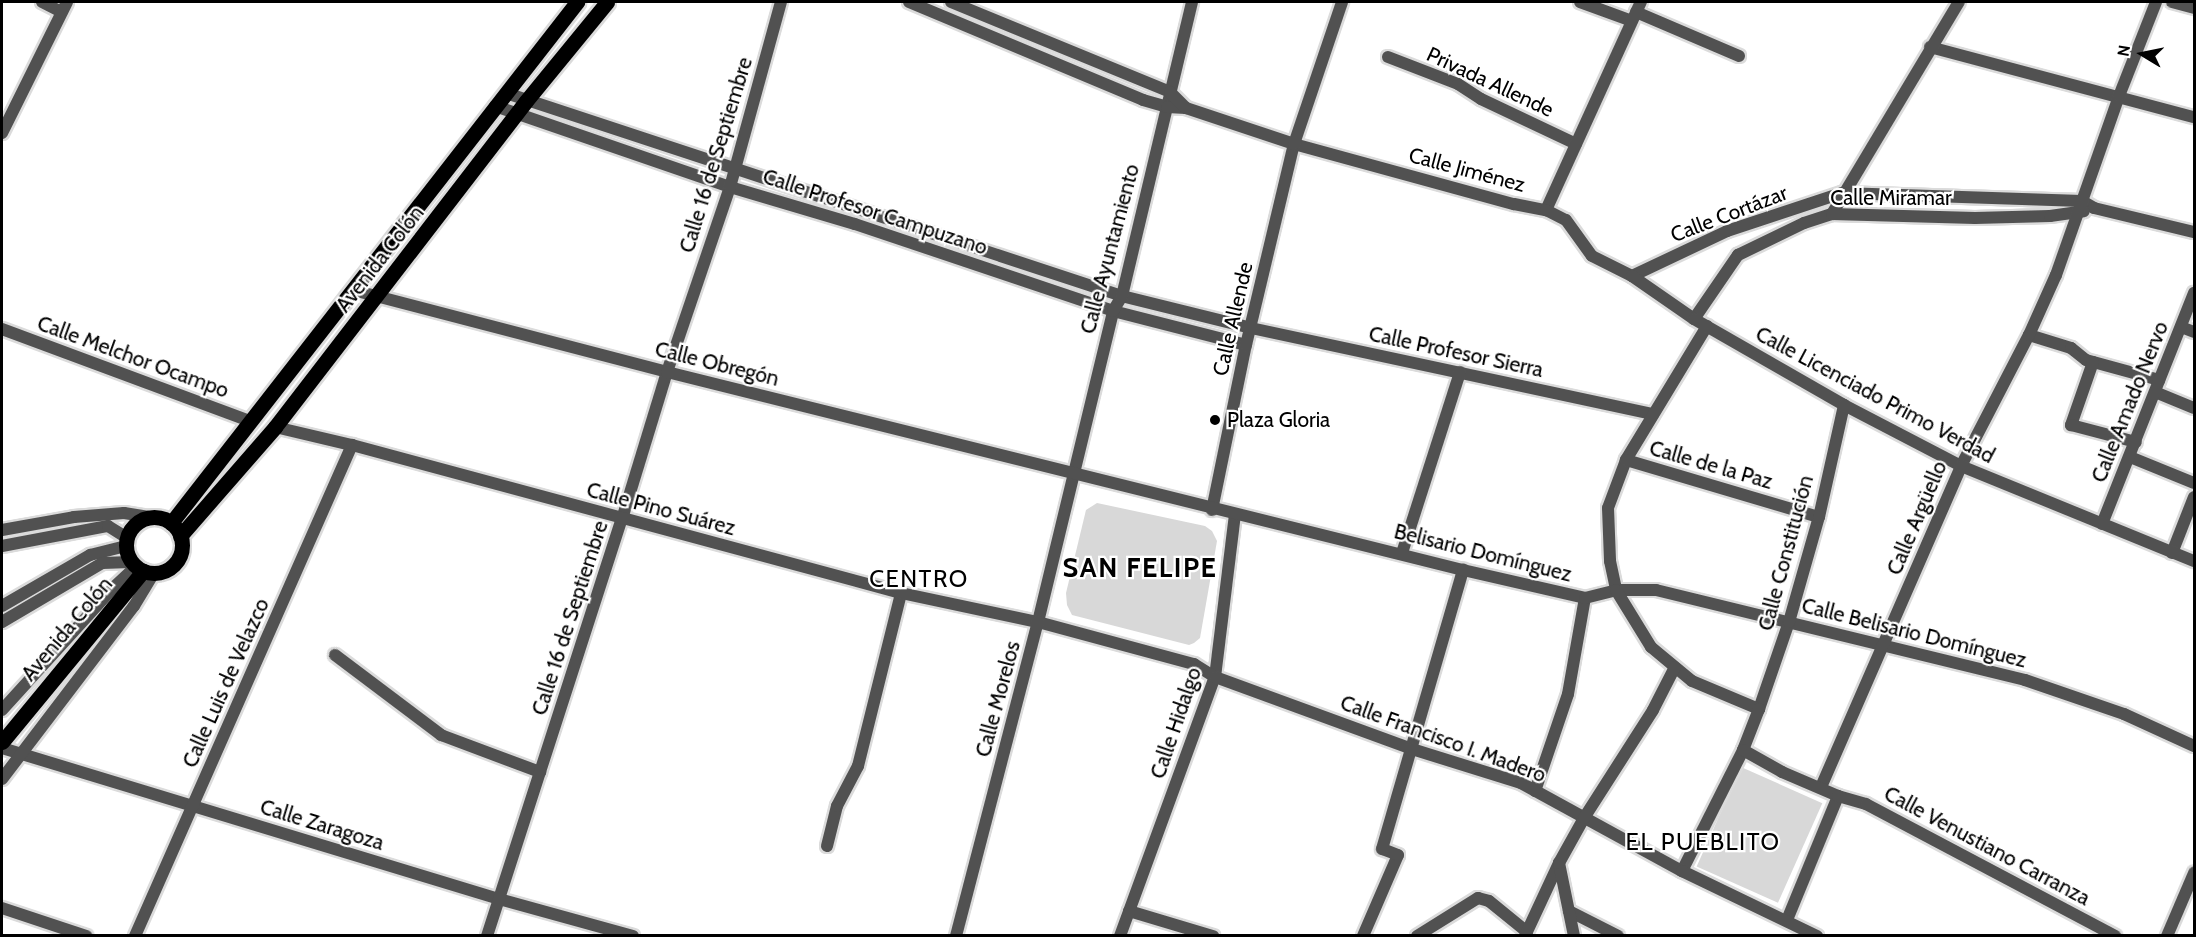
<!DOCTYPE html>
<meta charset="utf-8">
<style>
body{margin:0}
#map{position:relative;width:2196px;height:937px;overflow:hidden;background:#fff;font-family:Cabin,sans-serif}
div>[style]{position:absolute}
.green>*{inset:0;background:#d8d8d8;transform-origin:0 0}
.roads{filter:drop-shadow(2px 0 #dbdbdb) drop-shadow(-2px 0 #dbdbdb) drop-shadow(0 2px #dbdbdb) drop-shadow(0 -2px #dbdbdb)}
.minor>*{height:12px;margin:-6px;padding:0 6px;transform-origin:6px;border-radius:6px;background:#515151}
.tertiary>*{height:12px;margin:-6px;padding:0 6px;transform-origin:6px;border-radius:6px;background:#515151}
.primary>*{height:15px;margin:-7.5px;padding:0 7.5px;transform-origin:7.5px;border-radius:7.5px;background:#000}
.primary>.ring{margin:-7.5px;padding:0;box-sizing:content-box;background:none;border:15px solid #000;border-radius:50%}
.dots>*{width:16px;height:16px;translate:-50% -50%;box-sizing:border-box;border:3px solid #fff;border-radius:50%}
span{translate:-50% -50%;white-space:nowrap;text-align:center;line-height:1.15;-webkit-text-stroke:4.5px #fff;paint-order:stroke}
.street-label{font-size:21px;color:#000}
.poi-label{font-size:21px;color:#000}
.left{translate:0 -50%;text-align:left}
.quarter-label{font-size:24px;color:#000;letter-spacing:1.5px}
.district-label{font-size:27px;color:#000;font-weight:700;letter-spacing:1.5px}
.frame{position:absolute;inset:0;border:3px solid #000;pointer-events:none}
.north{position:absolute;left:2112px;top:24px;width:60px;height:60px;-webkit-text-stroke:4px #fff;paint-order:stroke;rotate:280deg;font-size:16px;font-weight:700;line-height:24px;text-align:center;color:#000}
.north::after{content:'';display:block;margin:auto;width:21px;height:27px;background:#000;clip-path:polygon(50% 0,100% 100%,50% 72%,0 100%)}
</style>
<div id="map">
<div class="green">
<div style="clip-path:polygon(1097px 503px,1205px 526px,1212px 531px,1217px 541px,1200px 638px,1194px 643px,1189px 645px,1072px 615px,1067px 605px,1066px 593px,1086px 510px)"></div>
<div style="left:1741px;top:767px;width:89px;height:109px;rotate:24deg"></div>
</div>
<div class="roads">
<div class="minor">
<div style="left:42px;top:2px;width:22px;rotate:27deg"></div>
<div style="left:1580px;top:2px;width:55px;rotate:20.1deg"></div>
<div style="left:2172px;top:2px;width:23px;rotate:15deg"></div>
<div style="left:1636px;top:12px;width:112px;rotate:23.1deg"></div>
<div style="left:1930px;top:47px;width:273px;rotate:14.9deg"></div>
<div style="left:1388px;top:57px;width:75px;rotate:21.1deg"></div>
<div style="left:1458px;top:84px;width:27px;rotate:33deg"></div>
<div style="left:1481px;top:99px;width:105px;rotate:25.3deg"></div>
<div style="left:506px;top:93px;width:649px;rotate:18.24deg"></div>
<div style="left:1122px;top:296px;width:133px;rotate:13.9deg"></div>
<div style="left:1251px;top:328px;width:411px;rotate:12.1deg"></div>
<div style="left:495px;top:106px;width:249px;rotate:19deg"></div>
<div style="left:730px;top:187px;width:130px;rotate:16.5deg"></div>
<div style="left:855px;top:224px;width:272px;rotate:18.6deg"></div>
<div style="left:1113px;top:311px;width:137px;rotate:14.3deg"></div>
<div style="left:2px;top:133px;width:146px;rotate:-63.6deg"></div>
<div style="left:1546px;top:210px;width:229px;rotate:-65.5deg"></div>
<div style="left:1832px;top:214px;width:247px;rotate:-59.1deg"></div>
<div style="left:1632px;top:276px;width:105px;rotate:-25.3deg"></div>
<div style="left:1727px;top:231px;width:121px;rotate:-18.3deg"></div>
<div style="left:1842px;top:193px;width:240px;rotate:1.9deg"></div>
<div style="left:2082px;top:201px;width:14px;rotate:30deg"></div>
<div style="left:2094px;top:208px;width:103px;rotate:13.5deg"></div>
<div style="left:1694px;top:319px;width:78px;rotate:-55.5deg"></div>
<div style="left:1738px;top:255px;width:73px;rotate:-25.9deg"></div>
<div style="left:1804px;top:223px;width:29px;rotate:-18deg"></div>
<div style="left:1832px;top:214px;width:143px;rotate:1.6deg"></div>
<div style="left:1975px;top:218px;width:75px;rotate:-1.5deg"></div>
<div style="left:2050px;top:216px;width:34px;rotate:-8deg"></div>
<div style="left:1707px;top:326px;width:157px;rotate:121.2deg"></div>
<div style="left:1626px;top:460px;width:51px;rotate:110.6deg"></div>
<div style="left:1608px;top:508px;width:53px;rotate:87.8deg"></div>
<div style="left:1610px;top:561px;width:30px;rotate:78deg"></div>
<div style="left:1616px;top:590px;width:40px"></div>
<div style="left:1656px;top:590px;width:380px;rotate:13.7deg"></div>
<div style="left:2025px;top:680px;width:105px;rotate:19deg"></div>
<div style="left:2124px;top:714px;width:77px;rotate:24.6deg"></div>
<div style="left:2181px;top:327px;width:14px;rotate:21deg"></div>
<div style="left:2px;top:329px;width:265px;rotate:20.4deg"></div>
<div style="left:2029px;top:335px;width:44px;rotate:17.2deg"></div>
<div style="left:2071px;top:348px;width:19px;rotate:39deg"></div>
<div style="left:2086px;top:360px;width:76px;rotate:15.3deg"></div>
<div style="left:2093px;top:362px;width:67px;rotate:109.2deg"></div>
<div style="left:2071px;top:425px;width:67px;rotate:14.7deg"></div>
<div style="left:2155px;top:392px;width:42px;rotate:22.3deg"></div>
<div style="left:2130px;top:457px;width:69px;rotate:22.1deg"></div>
<div style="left:1626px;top:460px;width:201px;rotate:16.5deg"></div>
<div style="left:1212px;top:510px;width:168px;rotate:-78.4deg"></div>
<div style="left:1246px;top:345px;width:207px;rotate:-76.6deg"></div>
<div style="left:2102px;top:524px;width:249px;rotate:-68.3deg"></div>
<div style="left:1402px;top:553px;width:190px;rotate:-72.2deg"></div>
<div style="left:2172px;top:553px;width:60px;rotate:-68.6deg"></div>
<div style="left:2px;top:606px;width:102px;rotate:-30.1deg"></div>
<div style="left:90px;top:555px;width:37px;rotate:-14deg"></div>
<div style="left:2px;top:622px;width:116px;rotate:-30.5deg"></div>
<div style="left:102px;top:563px;width:29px;rotate:-2deg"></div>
<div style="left:1038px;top:622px;width:320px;rotate:-76.4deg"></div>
<div style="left:1113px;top:311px;width:17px;rotate:-59deg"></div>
<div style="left:1122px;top:296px;width:302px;rotate:-76.6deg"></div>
<div style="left:335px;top:655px;width:133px;rotate:37deg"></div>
<div style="left:441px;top:735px;width:106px;rotate:20.5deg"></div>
<div style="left:1759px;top:709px;width:92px;rotate:-71deg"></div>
<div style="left:1789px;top:622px;width:109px;rotate:-74.1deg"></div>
<div style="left:1819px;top:517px;width:115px;rotate:-77.4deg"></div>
<div style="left:2px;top:748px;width:519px;rotate:16.9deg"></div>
<div style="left:499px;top:899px;width:139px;rotate:15.4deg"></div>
<div style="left:1821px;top:787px;width:350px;rotate:-66.4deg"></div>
<div style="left:1961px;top:466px;width:148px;rotate:-62.6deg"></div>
<div style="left:2029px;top:335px;width:66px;rotate:-65.8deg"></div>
<div style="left:2056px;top:275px;width:190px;rotate:-70.6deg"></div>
<div style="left:2119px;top:96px;width:101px;rotate:-68.5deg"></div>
<div style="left:1535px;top:791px;width:102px;rotate:-71.2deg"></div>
<div style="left:1568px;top:694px;width:97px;rotate:-80deg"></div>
<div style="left:827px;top:846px;width:41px;rotate:-76deg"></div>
<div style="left:837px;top:806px;width:45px;rotate:-62.3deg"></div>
<div style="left:858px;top:766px;width:178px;rotate:-76deg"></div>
<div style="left:1682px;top:871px;width:136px;rotate:-63.2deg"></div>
<div style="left:2px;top:908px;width:89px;rotate:18.4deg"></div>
<div style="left:1129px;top:911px;width:88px;rotate:16.6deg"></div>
<div style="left:1569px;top:911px;width:55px;rotate:27deg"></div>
<div style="left:1787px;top:920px;width:134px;rotate:-67.6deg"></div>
<div style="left:135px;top:936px;width:537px;rotate:-66.16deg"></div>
<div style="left:487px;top:936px;width:438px;rotate:-72.1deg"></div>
<div style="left:622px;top:519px;width:154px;rotate:-73deg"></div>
<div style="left:667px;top:372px;width:195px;rotate:-71.2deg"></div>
<div style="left:730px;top:187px;width:192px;rotate:-74.6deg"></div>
<div style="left:1120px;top:936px;width:276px;rotate:-69.9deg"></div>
<div style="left:1215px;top:677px;width:164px;rotate:-83deg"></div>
<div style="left:1363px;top:936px;width:88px;rotate:-66.6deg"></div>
<div style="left:1398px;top:855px;width:17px;rotate:-159deg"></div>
<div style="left:1382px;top:849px;width:291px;rotate:-73.8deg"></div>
<div style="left:1417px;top:936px;width:72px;rotate:-31.9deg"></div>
<div style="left:1478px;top:898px;width:11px;rotate:15deg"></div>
<div style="left:1489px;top:901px;width:49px;rotate:39.2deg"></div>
<div style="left:1525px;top:936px;width:81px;rotate:-65deg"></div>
<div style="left:2167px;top:936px;width:69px;rotate:-66.8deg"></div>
</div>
<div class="tertiary">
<div style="left:909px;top:2px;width:254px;rotate:22.7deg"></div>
<div style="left:1143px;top:100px;width:25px;rotate:16deg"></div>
<div style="left:1167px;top:107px;width:19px;rotate:3deg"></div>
<div style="left:1186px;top:108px;width:114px;rotate:18.4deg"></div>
<div style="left:1294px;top:144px;width:228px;rotate:15.3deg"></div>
<div style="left:1514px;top:204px;width:33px;rotate:11deg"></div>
<div style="left:1546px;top:210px;width:22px;rotate:27deg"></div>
<div style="left:1566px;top:220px;width:44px;rotate:54.2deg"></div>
<div style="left:1592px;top:256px;width:45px;rotate:26.6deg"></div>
<div style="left:1632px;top:276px;width:75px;rotate:34.7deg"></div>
<div style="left:1694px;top:319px;width:173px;rotate:29.8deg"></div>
<div style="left:1844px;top:405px;width:132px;rotate:27.5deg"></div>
<div style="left:1961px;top:466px;width:252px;rotate:22.2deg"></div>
<div style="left:951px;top:2px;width:237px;rotate:22.3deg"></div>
<div style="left:1170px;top:92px;width:23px;rotate:45deg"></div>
<div style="left:1294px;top:144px;width:150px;rotate:-71.3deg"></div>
<div style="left:353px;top:290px;width:325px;rotate:14.6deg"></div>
<div style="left:667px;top:372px;width:820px;rotate:13.97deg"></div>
<div style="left:1463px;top:570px;width:125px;rotate:12.9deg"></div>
<div style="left:1585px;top:598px;width:32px;rotate:-14deg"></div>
<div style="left:1616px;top:590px;width:67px;rotate:58.4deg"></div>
<div style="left:1651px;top:647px;width:53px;rotate:39.7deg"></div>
<div style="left:1692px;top:681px;width:73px;rotate:22.7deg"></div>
<div style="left:1759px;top:709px;width:44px;rotate:111.3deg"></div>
<div style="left:1743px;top:750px;width:45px;rotate:29.4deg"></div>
<div style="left:1782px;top:772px;width:61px;rotate:23.2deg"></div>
<div style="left:1838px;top:796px;width:29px;rotate:16deg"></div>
<div style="left:1866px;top:804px;width:282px;rotate:27.9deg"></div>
<div style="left:275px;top:427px;width:79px;rotate:13.2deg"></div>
<div style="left:352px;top:445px;width:569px;rotate:15.09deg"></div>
<div style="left:901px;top:593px;width:140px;rotate:12deg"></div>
<div style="left:1038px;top:622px;width:162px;rotate:15.1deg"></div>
<div style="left:1194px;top:664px;width:25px;rotate:32deg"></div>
<div style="left:1215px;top:677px;width:210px;rotate:20.1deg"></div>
<div style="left:1412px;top:749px;width:114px;rotate:17.3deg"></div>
<div style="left:1521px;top:783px;width:183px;rotate:28.7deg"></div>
<div style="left:1682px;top:871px;width:150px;rotate:25.7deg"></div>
<div style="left:2px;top:530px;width:73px;rotate:-10.2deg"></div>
<div style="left:74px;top:517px;width:50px;rotate:-4.6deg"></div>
<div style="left:124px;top:513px;width:25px;rotate:9deg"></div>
<div style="left:2px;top:546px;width:108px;rotate:-10.7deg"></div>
<div style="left:108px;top:526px;width:22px;rotate:32deg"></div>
<div style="left:2px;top:710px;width:164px;rotate:-47.7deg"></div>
<div style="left:112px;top:589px;width:33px;rotate:-43deg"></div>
<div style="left:2px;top:779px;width:218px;rotate:-52.7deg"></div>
<div style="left:134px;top:606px;width:39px;rotate:-59deg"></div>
<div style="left:956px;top:936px;width:325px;rotate:-75.4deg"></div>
<div style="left:1574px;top:936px;width:75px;rotate:-101.6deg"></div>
<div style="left:1559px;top:863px;width:51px;rotate:-60.9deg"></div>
<div style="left:1584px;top:818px;width:128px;rotate:-57.4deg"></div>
<div style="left:1653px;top:710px;width:48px;rotate:-62.9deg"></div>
</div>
<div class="primary">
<div class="ring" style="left:126px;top:517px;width:41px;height:41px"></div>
<div style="left:171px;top:523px;width:661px;rotate:-52.07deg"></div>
<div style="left:180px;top:536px;width:145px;rotate:-48.9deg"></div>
<div style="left:275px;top:427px;width:411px;rotate:-52.4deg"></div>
<div style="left:526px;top:101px;width:128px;rotate:-50.7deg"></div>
<div style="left:2px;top:742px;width:222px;rotate:-50.5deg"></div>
</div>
</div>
<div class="dots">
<div style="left:1215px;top:420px;background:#000"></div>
</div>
<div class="street-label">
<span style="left:1490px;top:82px;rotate:25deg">Privada Allende</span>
<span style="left:716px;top:155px;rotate:-73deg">Calle 16 de Septiembre</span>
<span style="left:1467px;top:170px;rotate:15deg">Calle Jiménez</span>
<span style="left:1891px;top:198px">Calle Miramar</span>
<span style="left:875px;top:212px;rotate:18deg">Calle Profesor Campuzano</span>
<span style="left:1729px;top:214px;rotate:-21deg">Calle Cortázar</span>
<span style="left:1110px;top:249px;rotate:-75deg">Calle Ayuntamiento</span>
<span style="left:380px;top:259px;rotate:-52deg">Avenida Colón</span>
<span style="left:1233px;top:319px;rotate:-77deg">Calle Allende</span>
<span style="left:1456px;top:352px;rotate:12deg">Calle Profesor Sierra</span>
<span style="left:133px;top:357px;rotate:20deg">Calle Melchor Ocampo</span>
<span style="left:717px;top:364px;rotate:14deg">Calle Obregón</span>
<span style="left:1875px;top:395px;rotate:28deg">Calle Licenciado Primo Verdad</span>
<span style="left:2130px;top:402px;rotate:-68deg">Calle Amado Nervo</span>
<span style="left:1711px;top:465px;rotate:16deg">Calle de la Paz</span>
<span style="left:661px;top:509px;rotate:15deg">Calle Pino Suárez</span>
<span style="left:1917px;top:518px;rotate:-67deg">Calle Argüello</span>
<span style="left:1483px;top:553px;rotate:14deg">Belisario Domínguez</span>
<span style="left:1786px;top:553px;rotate:-75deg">Calle Constitución</span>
<span style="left:570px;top:618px;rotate:-72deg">Calle 16 de Septiembre</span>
<span style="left:67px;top:629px;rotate:-50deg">Avenida Colón</span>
<span style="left:1914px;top:633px;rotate:14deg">Calle Belisario Domínguez</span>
<span style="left:226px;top:683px;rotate:-66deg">Calle Luis de Velazco</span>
<span style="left:998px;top:699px;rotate:-75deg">Calle Morelos</span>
<span style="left:1176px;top:723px;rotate:-71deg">Calle Hidalgo</span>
<span style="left:1443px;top:739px;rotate:20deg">Calle Francisco I. Madero</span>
<span style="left:322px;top:825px;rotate:17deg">Calle Zaragoza</span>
<span style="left:1987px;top:846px;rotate:28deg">Calle Venustiano Carranza</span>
</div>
<div class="poi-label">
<span class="left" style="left:1227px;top:420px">Plaza Gloria</span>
</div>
<div class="quarter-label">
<span style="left:919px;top:579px">CENTRO</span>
<span style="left:1703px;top:842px">EL PUEBLITO</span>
</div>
<div class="district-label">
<span style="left:1140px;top:568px">SAN FELIPE</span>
</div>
<div class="frame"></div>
<div class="north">N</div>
</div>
